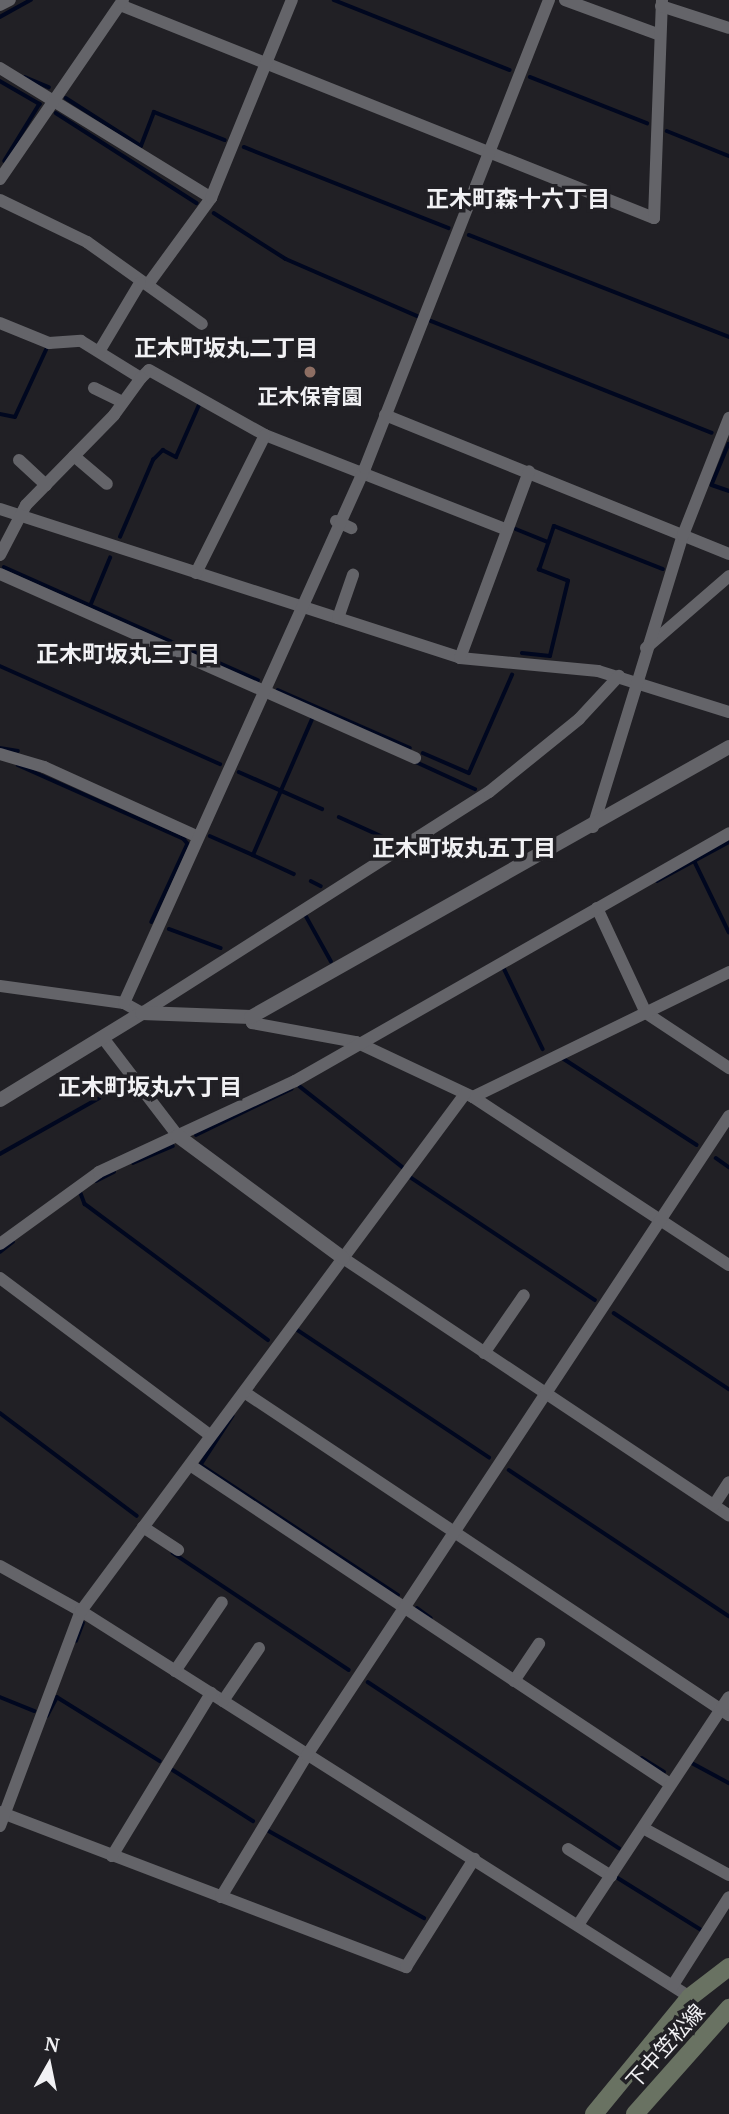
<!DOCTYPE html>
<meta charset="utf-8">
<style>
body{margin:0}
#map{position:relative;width:729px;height:2114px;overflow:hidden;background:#212025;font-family:"PT Serif","Noto Sans JP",serif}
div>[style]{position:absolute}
.stream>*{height:3.5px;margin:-1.75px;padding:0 1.75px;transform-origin:1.75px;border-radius:1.75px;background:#00071f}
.minor>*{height:12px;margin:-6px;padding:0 6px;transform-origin:6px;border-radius:6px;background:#646469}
.tertiary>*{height:14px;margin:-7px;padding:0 7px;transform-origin:7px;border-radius:7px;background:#646469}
.secondary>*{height:18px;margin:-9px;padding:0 9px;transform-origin:9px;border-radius:9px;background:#697262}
.dots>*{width:19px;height:19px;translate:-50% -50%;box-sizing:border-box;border:4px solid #212025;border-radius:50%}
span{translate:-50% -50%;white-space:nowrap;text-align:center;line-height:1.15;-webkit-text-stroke:7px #212025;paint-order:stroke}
.poi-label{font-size:21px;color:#f1f1f4;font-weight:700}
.street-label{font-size:21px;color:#f1f1f4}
.neighbourhood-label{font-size:23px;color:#f1f1f4;font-weight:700}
.north{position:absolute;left:14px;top:2030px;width:70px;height:70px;-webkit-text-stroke:5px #212025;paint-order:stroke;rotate:9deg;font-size:19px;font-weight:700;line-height:28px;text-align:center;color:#f1f1f4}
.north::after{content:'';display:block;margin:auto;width:24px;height:32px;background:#f1f1f4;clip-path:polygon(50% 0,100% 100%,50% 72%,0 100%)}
</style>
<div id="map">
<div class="stream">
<div style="left:334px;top:0;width:189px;rotate:21.7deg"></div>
<div style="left:0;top:17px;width:35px;rotate:-29deg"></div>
<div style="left:25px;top:77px;width:26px;rotate:23deg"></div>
<div style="left:530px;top:77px;width:126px;rotate:21.5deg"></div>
<div style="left:0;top:81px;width:46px;rotate:29.9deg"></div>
<div style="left:40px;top:104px;width:67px;rotate:121.6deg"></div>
<div style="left:66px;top:98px;width:89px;rotate:32.6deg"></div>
<div style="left:141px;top:146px;width:36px;rotate:-69deg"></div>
<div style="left:154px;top:112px;width:76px;rotate:21.5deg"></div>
<div style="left:56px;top:113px;width:167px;rotate:32.6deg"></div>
<div style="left:667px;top:131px;width:67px;rotate:22deg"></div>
<div style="left:244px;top:147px;width:220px;rotate:21.6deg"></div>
<div style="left:214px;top:213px;width:85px;rotate:32.6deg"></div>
<div style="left:286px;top:259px;width:143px;rotate:23.5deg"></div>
<div style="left:469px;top:235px;width:279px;rotate:21.4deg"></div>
<div style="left:431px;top:321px;width:302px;rotate:21.7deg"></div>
<div style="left:0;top:414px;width:15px;rotate:11deg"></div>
<div style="left:15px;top:417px;width:74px;rotate:-65.2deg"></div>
<div style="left:729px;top:444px;width:44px;rotate:112.5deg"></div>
<div style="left:712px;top:485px;width:18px;rotate:19deg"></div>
<div style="left:516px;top:529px;width:35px;rotate:22deg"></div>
<div style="left:120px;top:537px;width:84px;rotate:-66.8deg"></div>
<div style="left:153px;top:460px;width:14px;rotate:-45deg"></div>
<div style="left:163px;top:450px;width:15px;rotate:28deg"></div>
<div style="left:176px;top:457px;width:57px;rotate:-66.1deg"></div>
<div style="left:4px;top:567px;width:278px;rotate:24deg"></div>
<div style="left:91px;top:604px;width:50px;rotate:-67.6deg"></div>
<div style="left:522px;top:653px;width:28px;rotate:6deg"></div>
<div style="left:550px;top:656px;width:77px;rotate:-76.5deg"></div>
<div style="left:568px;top:581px;width:31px;rotate:-159deg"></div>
<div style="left:539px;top:570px;width:46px;rotate:-71.2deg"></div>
<div style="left:554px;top:526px;width:117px;rotate:21.5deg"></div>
<div style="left:0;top:666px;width:241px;rotate:24deg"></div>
<div style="left:278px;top:690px;width:144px;rotate:23.7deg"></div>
<div style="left:0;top:748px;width:18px;rotate:9deg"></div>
<div style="left:423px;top:753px;width:50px;rotate:23.5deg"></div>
<div style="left:469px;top:773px;width:107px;rotate:-66.3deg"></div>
<div style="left:416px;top:762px;width:65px;rotate:24.6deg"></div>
<div style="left:18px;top:765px;width:182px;rotate:24deg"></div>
<div style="left:184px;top:839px;width:6px;rotate:51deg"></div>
<div style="left:188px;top:844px;width:86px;rotate:114.8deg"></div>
<div style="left:239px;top:772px;width:91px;rotate:24deg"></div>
<div style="left:339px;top:817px;width:58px;rotate:24.4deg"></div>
<div style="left:210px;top:836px;width:47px;rotate:23.8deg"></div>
<div style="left:253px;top:855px;width:150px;rotate:-66.5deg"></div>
<div style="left:253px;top:855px;width:45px;rotate:24.9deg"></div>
<div style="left:695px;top:862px;width:78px;rotate:64.1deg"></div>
<div style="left:311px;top:881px;width:11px;rotate:27deg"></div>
<div style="left:657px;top:881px;width:82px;rotate:-28.4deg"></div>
<div style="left:305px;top:914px;width:54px;rotate:61deg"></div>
<div style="left:169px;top:929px;width:55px;rotate:20.1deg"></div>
<div style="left:503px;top:966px;width:92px;rotate:64.3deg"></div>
<div style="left:564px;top:1059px;width:158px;rotate:32.9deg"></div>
<div style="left:298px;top:1085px;width:135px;rotate:38.1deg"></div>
<div style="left:196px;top:1135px;width:106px;rotate:-25.8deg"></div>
<div style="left:0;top:1154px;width:142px;rotate:-29.4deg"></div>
<div style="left:716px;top:1158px;width:16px;rotate:35deg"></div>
<div style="left:133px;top:1163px;width:43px;rotate:-23deg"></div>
<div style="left:410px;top:1177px;width:222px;rotate:33.6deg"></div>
<div style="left:96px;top:1181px;width:20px;rotate:-27deg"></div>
<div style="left:80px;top:1191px;width:14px;rotate:69deg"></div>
<div style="left:85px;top:1204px;width:228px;rotate:36.6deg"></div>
<div style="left:0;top:1252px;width:16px;rotate:-38deg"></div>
<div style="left:614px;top:1313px;width:138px;rotate:33.5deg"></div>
<div style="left:296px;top:1329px;width:232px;rotate:33.6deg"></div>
<div style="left:0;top:1413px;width:171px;rotate:36.9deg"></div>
<div style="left:233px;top:1416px;width:59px;rotate:123.1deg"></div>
<div style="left:201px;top:1465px;width:236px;rotate:33.4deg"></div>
<div style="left:509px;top:1470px;width:264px;rotate:33.6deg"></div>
<div style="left:173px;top:1553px;width:211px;rotate:33.6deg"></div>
<div style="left:417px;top:1608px;width:17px;rotate:36deg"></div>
<div style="left:76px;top:1641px;width:19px;rotate:-69deg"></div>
<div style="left:368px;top:1682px;width:301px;rotate:33.5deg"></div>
<div style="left:0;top:1697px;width:37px;rotate:22deg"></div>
<div style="left:47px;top:1716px;width:21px;rotate:-62deg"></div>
<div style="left:57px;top:1697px;width:121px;rotate:31.9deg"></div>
<div style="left:642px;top:1758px;width:26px;rotate:32deg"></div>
<div style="left:692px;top:1763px;width:42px;rotate:28.4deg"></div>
<div style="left:173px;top:1770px;width:95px;rotate:32.5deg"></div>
<div style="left:269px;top:1831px;width:178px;rotate:29.3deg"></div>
<div style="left:618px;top:1878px;width:97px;rotate:31.9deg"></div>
</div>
<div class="minor">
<div style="left:565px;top:0;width:101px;rotate:20.2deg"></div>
<div style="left:0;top:5px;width:11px;rotate:-27deg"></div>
<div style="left:120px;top:5px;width:575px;rotate:21.75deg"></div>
<div style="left:654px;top:218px;width:218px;rotate:-87.9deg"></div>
<div style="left:661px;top:6px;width:71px;rotate:17.9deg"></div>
<div style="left:0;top:68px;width:248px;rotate:31.6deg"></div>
<div style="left:0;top:179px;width:217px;rotate:-55.5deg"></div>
<div style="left:0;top:200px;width:97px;rotate:25.8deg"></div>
<div style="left:87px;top:242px;width:141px;rotate:35.5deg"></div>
<div style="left:149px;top:283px;width:105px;rotate:-53.9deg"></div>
<div style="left:211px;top:198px;width:214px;rotate:-67.8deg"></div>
<div style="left:0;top:323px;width:53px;rotate:22.2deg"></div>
<div style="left:49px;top:343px;width:32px;rotate:-4deg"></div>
<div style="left:81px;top:341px;width:70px;rotate:31.7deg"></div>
<div style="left:141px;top:378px;width:11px;rotate:-45deg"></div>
<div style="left:149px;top:370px;width:133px;rotate:29.3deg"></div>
<div style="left:265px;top:435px;width:260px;rotate:21.4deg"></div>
<div style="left:100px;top:350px;width:78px;rotate:-59.2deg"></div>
<div style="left:94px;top:388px;width:32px;rotate:26deg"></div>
<div style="left:385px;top:415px;width:371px;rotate:22deg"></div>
<div style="left:74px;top:456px;width:43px;rotate:40.3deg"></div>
<div style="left:19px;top:460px;width:37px;rotate:43deg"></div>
<div style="left:0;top:509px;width:484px;rotate:17.9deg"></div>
<div style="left:460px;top:658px;width:139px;rotate:5.4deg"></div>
<div style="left:598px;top:671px;width:137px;rotate:17.4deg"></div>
<div style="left:336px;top:521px;width:17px;rotate:25deg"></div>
<div style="left:0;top:555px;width:56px;rotate:-62.5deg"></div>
<div style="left:26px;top:505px;width:126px;rotate:-45.6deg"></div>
<div style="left:114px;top:415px;width:46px;rotate:-53.9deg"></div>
<div style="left:196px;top:573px;width:154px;rotate:-63.4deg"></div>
<div style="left:0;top:574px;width:454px;rotate:23.9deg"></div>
<div style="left:338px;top:618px;width:46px;rotate:-70.8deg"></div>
<div style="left:646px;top:648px;width:110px;rotate:-40.9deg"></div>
<div style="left:460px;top:658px;width:199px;rotate:-69.7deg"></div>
<div style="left:0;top:754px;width:46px;rotate:16.5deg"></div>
<div style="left:44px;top:767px;width:169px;rotate:24.4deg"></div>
<div style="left:593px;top:827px;width:306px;rotate:-72.9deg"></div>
<div style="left:683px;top:535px;width:126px;rotate:-68.5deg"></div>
<div style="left:597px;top:908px;width:116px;rotate:65deg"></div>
<div style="left:646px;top:1013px;width:100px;rotate:33.5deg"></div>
<div style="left:0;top:986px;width:125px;rotate:7.8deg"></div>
<div style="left:124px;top:1003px;width:21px;rotate:29deg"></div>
<div style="left:142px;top:1013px;width:411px;rotate:-32.5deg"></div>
<div style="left:489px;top:792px;width:116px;rotate:-39deg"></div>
<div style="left:579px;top:719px;width:59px;rotate:-47.1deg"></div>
<div style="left:124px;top:1003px;width:587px;rotate:-65.75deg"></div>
<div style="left:365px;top:468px;width:503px;rotate:-68.54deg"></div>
<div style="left:251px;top:1017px;width:6px;rotate:81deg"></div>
<div style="left:252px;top:1023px;width:106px;rotate:10.4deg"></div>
<div style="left:356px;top:1042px;width:129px;rotate:25.2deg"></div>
<div style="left:473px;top:1097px;width:306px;rotate:33.3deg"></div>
<div style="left:103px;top:1038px;width:123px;rotate:52.6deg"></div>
<div style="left:473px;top:1097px;width:285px;rotate:-26deg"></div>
<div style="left:0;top:1244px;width:122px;rotate:-36deg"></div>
<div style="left:99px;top:1172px;width:216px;rotate:-24.9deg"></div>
<div style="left:295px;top:1081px;width:500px;rotate:-29.7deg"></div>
<div style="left:343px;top:1258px;width:464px;rotate:33.7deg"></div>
<div style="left:0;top:1278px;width:262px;rotate:36.8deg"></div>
<div style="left:484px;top:1353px;width:70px;rotate:-55.4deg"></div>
<div style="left:244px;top:1392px;width:583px;rotate:33.66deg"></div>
<div style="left:190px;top:1465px;width:576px;rotate:33.61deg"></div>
<div style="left:714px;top:1505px;width:27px;rotate:-57deg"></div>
<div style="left:143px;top:1527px;width:42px;rotate:33.3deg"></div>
<div style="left:0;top:1566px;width:93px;rotate:29.1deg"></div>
<div style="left:81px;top:1611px;width:721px;rotate:32.37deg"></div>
<div style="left:175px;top:1671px;width:83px;rotate:-55.7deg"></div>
<div style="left:514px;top:1681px;width:45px;rotate:-56deg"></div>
<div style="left:223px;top:1701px;width:64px;rotate:-55.8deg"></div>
<div style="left:0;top:1812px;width:435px;rotate:20.9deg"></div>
<div style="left:406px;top:1967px;width:128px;rotate:-57.8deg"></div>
<div style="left:0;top:1826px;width:230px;rotate:-69.4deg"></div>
<div style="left:81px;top:1611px;width:644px;rotate:-53.4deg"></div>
<div style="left:643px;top:1828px;width:98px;rotate:28.7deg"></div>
<div style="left:568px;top:1849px;width:51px;rotate:32.1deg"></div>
<div style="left:112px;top:1856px;width:191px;rotate:-58.7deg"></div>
<div style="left:221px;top:1897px;width:166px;rotate:-58.8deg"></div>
<div style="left:307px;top:1755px;width:766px;rotate:-56.56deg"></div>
<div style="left:578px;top:1925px;width:273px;rotate:-56.5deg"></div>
<div style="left:673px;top:1985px;width:104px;rotate:-57.5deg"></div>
</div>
<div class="tertiary">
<div style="left:0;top:1100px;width:167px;rotate:-31.5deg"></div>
<div style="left:142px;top:1013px;width:109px;rotate:2.1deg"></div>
<div style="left:251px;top:1017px;width:549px;rotate:-29.46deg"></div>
<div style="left:178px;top:1136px;width:205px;rotate:36.5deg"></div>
</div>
<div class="secondary">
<div style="left:594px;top:2114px;width:151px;rotate:-50.6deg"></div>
<div style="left:690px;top:1997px;width:49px;rotate:-37.6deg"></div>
<div style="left:635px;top:2114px;width:142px;rotate:-48.4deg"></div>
</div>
<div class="dots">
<div style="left:310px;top:372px;background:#8d6e63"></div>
</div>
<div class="poi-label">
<span style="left:310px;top:396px">正木保育園</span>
</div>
<div class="street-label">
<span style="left:665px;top:2046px;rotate:-48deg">下中笠松線</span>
</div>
<div class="neighbourhood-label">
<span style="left:518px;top:199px">正木町森十六丁目</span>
<span style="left:226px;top:348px">正木町坂丸二丁目</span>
<span style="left:128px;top:654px">正木町坂丸三丁目</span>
<span style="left:464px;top:848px">正木町坂丸五丁目</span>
<span style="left:150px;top:1087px">正木町坂丸六丁目</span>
</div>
<div class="north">N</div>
</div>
